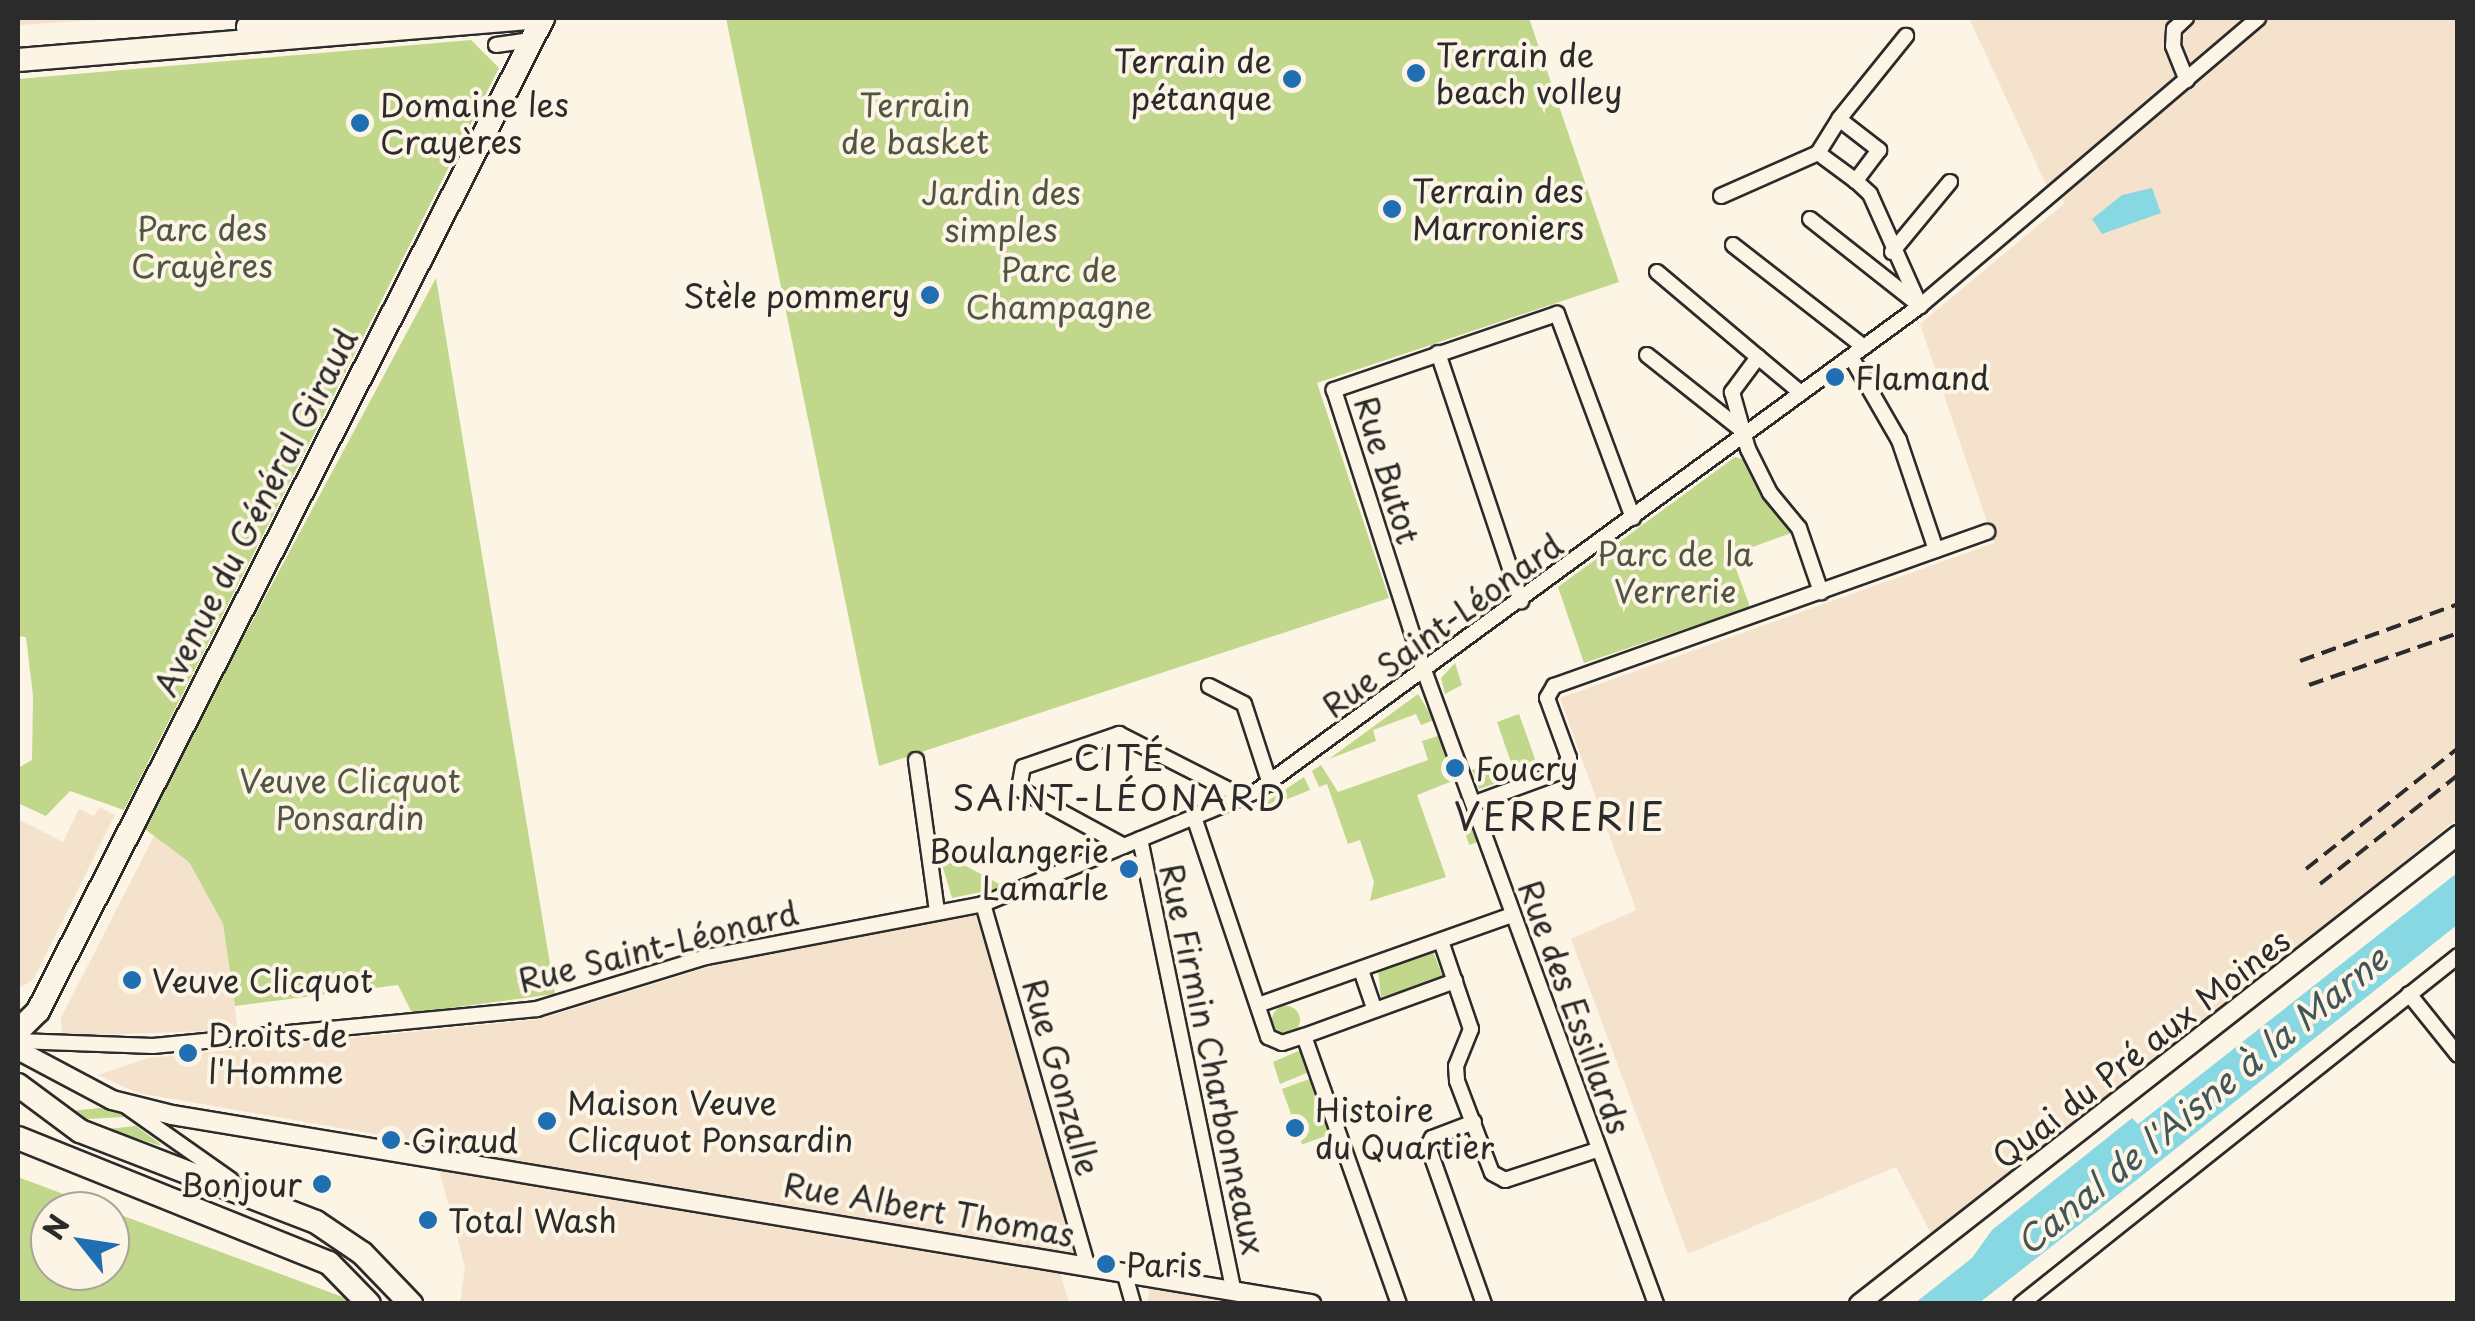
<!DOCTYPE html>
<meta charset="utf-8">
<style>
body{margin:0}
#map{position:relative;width:2475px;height:1321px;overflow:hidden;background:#fcf5e5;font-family:"Playpen Sans",sans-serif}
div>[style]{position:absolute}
.built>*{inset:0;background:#f5e2cd}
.green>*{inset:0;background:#c1d78c;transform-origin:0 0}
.round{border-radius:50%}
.water>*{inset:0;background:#88d8e4}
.roads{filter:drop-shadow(2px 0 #2b2b2b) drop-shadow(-2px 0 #2b2b2b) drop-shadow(0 2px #2b2b2b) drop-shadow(0 -2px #2b2b2b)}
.minor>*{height:14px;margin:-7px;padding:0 7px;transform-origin:7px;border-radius:7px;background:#fcf5e5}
.tertiary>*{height:18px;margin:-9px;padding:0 9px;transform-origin:9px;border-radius:9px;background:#fcf5e5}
.primary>*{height:22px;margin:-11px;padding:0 11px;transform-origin:11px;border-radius:11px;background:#fcf5e5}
.rail>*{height:4px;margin-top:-2px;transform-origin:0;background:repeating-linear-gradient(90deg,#2b2b2b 0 15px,transparent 0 23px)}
.dots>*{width:28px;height:28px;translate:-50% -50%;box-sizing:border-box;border:5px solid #fcf5e5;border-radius:50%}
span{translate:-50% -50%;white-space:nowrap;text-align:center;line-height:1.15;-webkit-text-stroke:8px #fcf5e5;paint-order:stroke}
.poi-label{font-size:32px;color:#2b2b2b}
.left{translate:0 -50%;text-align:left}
.right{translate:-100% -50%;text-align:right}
.park-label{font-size:32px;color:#505643}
.street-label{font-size:32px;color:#2b2b2b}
.neighbourhood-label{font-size:35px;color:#2b2b2b;letter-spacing:2.5px}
.water-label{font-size:35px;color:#425659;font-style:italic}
.quarter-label{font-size:38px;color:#2b2b2b;letter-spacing:2.5px}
.frame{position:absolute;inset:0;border:20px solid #2b2b2b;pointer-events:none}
.north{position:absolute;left:30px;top:1191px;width:100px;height:100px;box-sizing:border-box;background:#fcf5e5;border:2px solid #a8a49b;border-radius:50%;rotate:300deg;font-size:28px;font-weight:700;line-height:40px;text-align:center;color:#2b2b2b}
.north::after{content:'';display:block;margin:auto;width:35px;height:45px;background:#1f6fb2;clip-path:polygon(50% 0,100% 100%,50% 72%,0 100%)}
</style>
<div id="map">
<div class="built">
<div style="clip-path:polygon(18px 18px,130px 18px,18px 25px)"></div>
<div style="clip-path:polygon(1969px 18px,2457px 18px,2457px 819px,1935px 1241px,1896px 1167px,1688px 1254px,1571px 939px,1636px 910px,1560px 698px,1994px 543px,1920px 324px,2065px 203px,2047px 187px)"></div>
<div style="clip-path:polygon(99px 807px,115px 815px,33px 980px,18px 988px,18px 819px,63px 842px,79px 809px,94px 816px)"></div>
<div style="clip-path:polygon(154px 836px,189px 862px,223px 924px,238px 1030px,62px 1036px,61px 1018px)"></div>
<div style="clip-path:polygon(971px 913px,982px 919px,1076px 1246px,1060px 1272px,1069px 1303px,460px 1303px,465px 1267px,432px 1144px,138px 1093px,98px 1075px,148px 1058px,540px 1019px,715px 965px)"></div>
<div style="clip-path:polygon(1150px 1288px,1241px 1303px,1242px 1303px,1147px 1303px)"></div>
</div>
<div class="green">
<div style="clip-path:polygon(726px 18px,1529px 18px,1619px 282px,1317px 383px,1389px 598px,879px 766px)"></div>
<div style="clip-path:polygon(471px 40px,499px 68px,124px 810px,70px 791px,46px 816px,18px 803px,18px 768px,32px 760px,33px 696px,26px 637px,18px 636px,18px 79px)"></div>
<div style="clip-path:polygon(436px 278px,555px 994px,412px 1013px,398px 985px,235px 1006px,223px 924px,189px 862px,142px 827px)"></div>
<div style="clip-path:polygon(1735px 457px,1745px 460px,1791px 533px,1731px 555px,1750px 607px,1584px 663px,1558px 587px)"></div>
<div style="clip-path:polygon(1455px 663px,1462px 685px,1445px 694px,1441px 678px)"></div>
<div style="clip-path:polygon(1418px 694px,1434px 720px,1421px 725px,1416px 714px,1373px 730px,1376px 741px,1329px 759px)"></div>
<div style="clip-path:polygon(1519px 714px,1539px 770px,1479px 789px,1472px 770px,1489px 764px,1495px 778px,1514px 771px,1497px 722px)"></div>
<div style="clip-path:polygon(1441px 735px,1450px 782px,1417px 795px,1446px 877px,1370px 901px,1374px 882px,1360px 840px,1348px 844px,1327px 784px,1319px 787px,1312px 771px,1321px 765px,1338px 792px,1428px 760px,1422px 741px)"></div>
<div style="clip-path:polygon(1304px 777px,1310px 790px,1265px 808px,1263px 804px)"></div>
<div style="left:1461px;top:796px;width:49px;height:9px;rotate:70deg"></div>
<div style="clip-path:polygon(938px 851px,1005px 887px,952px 898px)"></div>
<div style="clip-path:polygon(1433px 952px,1444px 979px,1381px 997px,1378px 970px)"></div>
<div class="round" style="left:1272px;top:1006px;width:28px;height:28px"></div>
<div style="clip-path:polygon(1303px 1049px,1309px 1072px,1280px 1084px,1273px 1062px)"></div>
<div style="left:1312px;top:1078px;width:59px;height:32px;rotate:70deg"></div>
<div style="clip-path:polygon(109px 1107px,124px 1117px,87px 1119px,71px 1111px)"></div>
<div style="clip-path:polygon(136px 1126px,159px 1143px,161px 1146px,107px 1129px)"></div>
<div style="clip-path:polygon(18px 1177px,109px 1211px,50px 1211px,50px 1271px,110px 1271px,110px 1211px,359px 1303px,18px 1303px)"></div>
</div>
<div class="water">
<div style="clip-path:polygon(2152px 188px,2161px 213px,2102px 234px,2092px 219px,2122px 195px)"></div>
<div style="clip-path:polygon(2457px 873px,2457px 925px,2129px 1186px,1979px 1303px,1915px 1303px,1972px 1258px,1992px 1230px,2132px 1118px,2138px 1124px)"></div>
</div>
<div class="roads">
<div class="minor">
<div style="left:2186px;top:18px;width:16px;rotate:137deg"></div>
<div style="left:2174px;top:29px;width:17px;rotate:93deg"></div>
<div style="left:2173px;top:46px;width:37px;rotate:68deg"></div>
<div style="left:496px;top:45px;width:34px;rotate:-8deg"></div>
<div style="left:1839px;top:119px;width:107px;rotate:-51.1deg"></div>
<div style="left:1856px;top:181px;width:47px;rotate:-143.6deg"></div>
<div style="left:1818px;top:153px;width:40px;rotate:-58deg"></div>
<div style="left:1839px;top:119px;width:51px;rotate:37.8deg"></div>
<div style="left:1879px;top:150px;width:39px;rotate:127deg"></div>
<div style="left:1856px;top:181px;width:19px;rotate:43deg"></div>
<div style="left:1870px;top:194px;width:123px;rotate:65.9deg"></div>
<div style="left:1721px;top:196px;width:106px;rotate:-23.9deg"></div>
<div style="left:1810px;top:219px;width:134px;rotate:38.3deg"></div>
<div style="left:1733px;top:245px;width:166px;rotate:37.9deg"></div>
<div style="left:1892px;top:252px;width:91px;rotate:-50.4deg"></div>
<div style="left:1657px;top:272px;width:132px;rotate:40.1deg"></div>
<div style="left:1438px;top:353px;width:262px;rotate:71.5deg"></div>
<div style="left:1647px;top:355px;width:117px;rotate:38.4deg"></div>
<div style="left:1851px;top:357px;width:96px;rotate:60deg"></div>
<div style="left:1899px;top:440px;width:116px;rotate:71.4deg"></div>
<div style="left:1801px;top:393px;width:56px;rotate:-140.1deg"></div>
<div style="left:1758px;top:357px;width:44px;rotate:126.6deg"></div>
<div style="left:1732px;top:392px;width:59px;rotate:74.3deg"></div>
<div style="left:1748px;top:449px;width:49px;rotate:63.4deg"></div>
<div style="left:1770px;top:493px;width:45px;rotate:50.4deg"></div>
<div style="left:1799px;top:528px;width:68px;rotate:71deg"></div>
<div style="left:1633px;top:518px;width:218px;rotate:-110.4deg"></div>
<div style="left:1557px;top:314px;width:236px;rotate:161.2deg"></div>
<div style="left:1334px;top:390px;width:297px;rotate:72.2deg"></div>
<div style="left:1425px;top:673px;width:672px;rotate:69.89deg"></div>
<div style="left:1209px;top:686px;width:39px;rotate:27deg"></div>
<div style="left:1244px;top:704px;width:84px;rotate:72deg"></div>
<div style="left:916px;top:760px;width:153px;rotate:82.1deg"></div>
<div style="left:1475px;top:803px;width:93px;rotate:-20.2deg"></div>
<div style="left:1562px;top:771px;width:15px;rotate:-62deg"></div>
<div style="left:1569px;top:758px;width:64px;rotate:-110.1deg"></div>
<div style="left:1547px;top:698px;width:14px;rotate:-60deg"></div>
<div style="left:1554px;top:686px;width:460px;rotate:-19.6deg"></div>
<div style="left:1194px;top:817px;width:232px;rotate:71.4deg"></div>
<div style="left:1268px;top:1037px;width:15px;rotate:23deg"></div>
<div style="left:1282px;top:1043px;width:23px;rotate:-18deg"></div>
<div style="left:1304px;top:1036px;width:284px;rotate:70.5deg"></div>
<div style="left:1140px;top:839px;width:460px;rotate:78.3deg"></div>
<div style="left:1124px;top:846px;width:119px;rotate:-151.5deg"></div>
<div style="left:1019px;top:789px;width:22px;rotate:-80deg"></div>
<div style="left:1023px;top:767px;width:102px;rotate:-19deg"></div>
<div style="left:1119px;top:734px;width:139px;rotate:26.9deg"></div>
<div style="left:983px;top:904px;width:378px;rotate:73.9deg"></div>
<div style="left:1441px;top:941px;width:93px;rotate:71.2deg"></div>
<div style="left:1471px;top:1029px;width:40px;rotate:112deg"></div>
<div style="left:1456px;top:1066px;width:15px;rotate:86deg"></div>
<div style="left:1457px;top:1081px;width:98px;rotate:69.2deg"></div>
<div style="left:1492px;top:1173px;width:15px;rotate:28deg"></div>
<div style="left:1505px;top:1180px;width:97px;rotate:-18.1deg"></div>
<div style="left:1361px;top:970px;width:40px;rotate:71.1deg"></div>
<div style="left:2409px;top:994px;width:78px;rotate:51.2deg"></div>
<div style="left:1258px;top:1005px;width:269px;rotate:-19.5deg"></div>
<div style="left:1304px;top:1036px;width:161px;rotate:-20deg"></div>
<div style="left:18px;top:1041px;width:135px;rotate:2.1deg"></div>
<div style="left:153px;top:1046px;width:386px;rotate:-5.5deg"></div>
<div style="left:537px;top:1009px;width:177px;rotate:-17.1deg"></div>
<div style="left:706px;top:957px;width:282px;rotate:-10.8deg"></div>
<div style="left:983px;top:904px;width:296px;rotate:-22.4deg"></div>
<div style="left:1257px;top:791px;width:821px;rotate:-36.19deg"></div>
<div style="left:1920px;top:306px;width:444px;rotate:-40.4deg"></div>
<div style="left:126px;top:1106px;width:128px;rotate:35.2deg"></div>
<div style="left:1474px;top:1122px;width:45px;rotate:159.1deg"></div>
<div style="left:1432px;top:1138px;width:9px;rotate:117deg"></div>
<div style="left:1428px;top:1146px;width:168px;rotate:70.5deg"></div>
<div style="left:1124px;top:1272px;width:33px;rotate:74deg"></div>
<div style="left:2021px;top:1304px;width:559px;rotate:-38.53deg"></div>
</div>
<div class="tertiary">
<div style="left:18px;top:1050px;width:106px;rotate:28deg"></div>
<div style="left:112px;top:1100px;width:62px;rotate:14deg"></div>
<div style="left:172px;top:1115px;width:1155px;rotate:9.42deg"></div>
<div style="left:1859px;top:1304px;width:761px;rotate:-38.06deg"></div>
</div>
<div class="primary">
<div style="left:248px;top:27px;width:117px;rotate:-4.4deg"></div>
<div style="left:18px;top:60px;width:513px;rotate:-4.7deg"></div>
<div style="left:18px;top:1031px;width:28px;rotate:-45deg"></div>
<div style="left:38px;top:1011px;width:1114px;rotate:-63.04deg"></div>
<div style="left:18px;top:1085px;width:77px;rotate:36.6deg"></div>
<div style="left:80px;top:1131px;width:253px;rotate:21.1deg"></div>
<div style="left:316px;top:1222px;width:55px;rotate:34deg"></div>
<div style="left:362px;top:1253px;width:71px;rotate:46.1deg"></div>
<div style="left:18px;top:1138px;width:335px;rotate:21.9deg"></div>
<div style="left:329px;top:1263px;width:57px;rotate:45.7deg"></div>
</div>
</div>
<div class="rail">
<div style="left:2300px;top:661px;width:168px;rotate:-19.8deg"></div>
<div style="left:2309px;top:685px;width:158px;rotate:-19.2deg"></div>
<div style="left:2306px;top:869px;width:194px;rotate:-38.5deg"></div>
<div style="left:2320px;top:884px;width:176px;rotate:-38.3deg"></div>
</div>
<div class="dots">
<div style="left:1416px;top:73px;background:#1f6fb2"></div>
<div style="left:1292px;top:79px;background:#1f6fb2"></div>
<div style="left:360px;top:123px;background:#1f6fb2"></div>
<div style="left:1392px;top:209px;background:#1f6fb2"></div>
<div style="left:930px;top:295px;background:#1f6fb2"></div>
<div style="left:1835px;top:377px;background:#1f6fb2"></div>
<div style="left:1455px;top:768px;background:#1f6fb2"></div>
<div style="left:1129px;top:869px;background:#1f6fb2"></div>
<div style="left:132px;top:980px;background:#1f6fb2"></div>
<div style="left:188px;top:1053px;background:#1f6fb2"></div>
<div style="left:547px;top:1121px;background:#1f6fb2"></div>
<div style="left:1295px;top:1128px;background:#1f6fb2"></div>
<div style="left:391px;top:1140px;background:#1f6fb2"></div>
<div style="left:322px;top:1184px;background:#1f6fb2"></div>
<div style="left:428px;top:1220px;background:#1f6fb2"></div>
<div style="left:1106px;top:1264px;background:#1f6fb2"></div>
</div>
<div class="poi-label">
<span class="left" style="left:1436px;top:73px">Terrain de<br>beach volley</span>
<span class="right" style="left:1272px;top:79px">Terrain de<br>pétanque</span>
<span class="left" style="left:380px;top:123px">Domaine les<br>Crayères</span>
<span class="left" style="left:1412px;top:209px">Terrain des<br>Marroniers</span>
<span class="right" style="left:910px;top:295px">Stèle pommery</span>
<span class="left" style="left:1855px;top:377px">Flamand</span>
<span class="left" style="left:1475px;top:768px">Foucry</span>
<span class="right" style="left:1109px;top:869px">Boulangerie<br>Lamarle</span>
<span class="left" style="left:152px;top:980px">Veuve Clicquot</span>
<span class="left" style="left:208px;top:1053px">Droits de<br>l'Homme</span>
<span class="left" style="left:567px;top:1121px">Maison Veuve<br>Clicquot Ponsardin</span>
<span class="left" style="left:1315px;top:1128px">Histoire<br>du Quartier</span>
<span class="left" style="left:411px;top:1140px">Giraud</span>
<span class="right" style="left:302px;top:1184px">Bonjour</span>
<span class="left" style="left:448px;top:1220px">Total Wash</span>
<span class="left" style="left:1126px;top:1264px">Paris</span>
</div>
<div class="park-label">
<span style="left:915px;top:123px">Terrain<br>de basket</span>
<span style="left:1001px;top:211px">Jardin des<br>simples</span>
<span style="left:202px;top:247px">Parc des<br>Crayères</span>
<span style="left:1059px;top:288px">Parc de<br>Champagne</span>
<span style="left:1675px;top:572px">Parc de la<br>Verrerie</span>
<span style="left:350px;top:799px">Veuve Clicquot<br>Ponsardin</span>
</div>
<div class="street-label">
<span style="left:1388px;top:470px;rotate:73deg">Rue Butot</span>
<span style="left:255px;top:512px;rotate:-63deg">Avenue du Général Giraud</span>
<span style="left:1442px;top:625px;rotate:-36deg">Rue Saint-Léonard</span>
<span style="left:658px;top:946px;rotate:-14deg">Rue Saint-Léonard</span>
<span style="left:1575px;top:1007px;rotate:70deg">Rue des Essillards</span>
<span style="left:2141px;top:1048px;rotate:-38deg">Quai du Pré aux Moines</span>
<span style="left:1213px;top:1059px;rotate:78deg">Rue Firmin Charbonneaux</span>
<span style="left:1062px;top:1077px;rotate:74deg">Rue Gonzalle</span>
<span style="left:929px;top:1209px;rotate:10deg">Rue Albert Thomas</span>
</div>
<div class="neighbourhood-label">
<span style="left:1120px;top:777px">CITÉ<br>SAINT-LÉONARD</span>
</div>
<div class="water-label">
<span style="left:2201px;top:1100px;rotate:-39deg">Canal de l'Aisne à la Marne</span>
</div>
<div class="quarter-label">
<span style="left:1560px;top:816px">VERRERIE</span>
</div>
<div class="frame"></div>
<div class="north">N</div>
</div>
